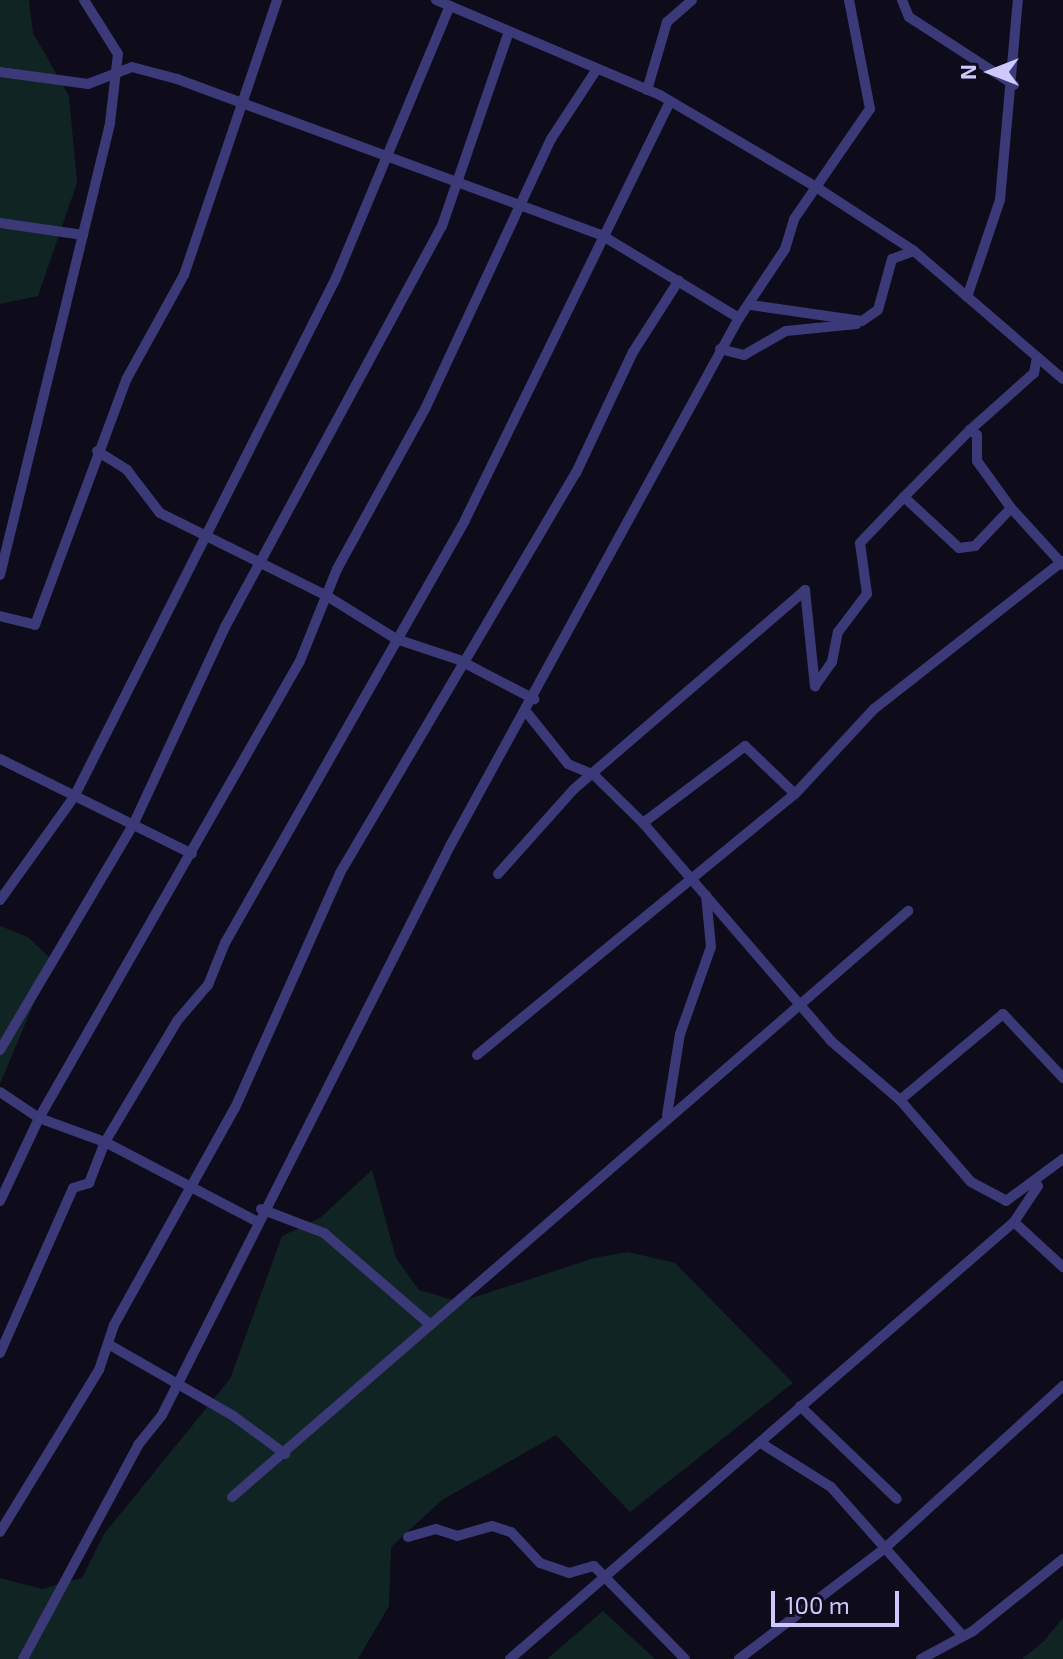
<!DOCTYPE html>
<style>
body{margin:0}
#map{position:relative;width:1063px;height:1659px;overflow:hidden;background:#0e0c1b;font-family:"Exo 2",sans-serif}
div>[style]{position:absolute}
.green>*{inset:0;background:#0f2423}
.minor>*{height:10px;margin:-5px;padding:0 5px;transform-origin:5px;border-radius:5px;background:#3b3977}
span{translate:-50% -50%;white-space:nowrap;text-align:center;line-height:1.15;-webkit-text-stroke:8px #0e0c1b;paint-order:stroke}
.north{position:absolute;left:951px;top:32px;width:80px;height:80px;-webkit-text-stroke:6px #0e0c1b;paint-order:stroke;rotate:270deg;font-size:22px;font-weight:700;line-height:32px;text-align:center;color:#cec9fc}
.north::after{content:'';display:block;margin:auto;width:28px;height:36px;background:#cec9fc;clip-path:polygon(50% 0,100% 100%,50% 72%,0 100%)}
.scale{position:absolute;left:771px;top:1591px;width:128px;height:36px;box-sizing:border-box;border:4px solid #cec9fc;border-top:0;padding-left:10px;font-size:24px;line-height:28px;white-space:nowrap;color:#cec9fc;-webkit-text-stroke:6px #0e0c1b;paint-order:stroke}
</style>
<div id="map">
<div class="green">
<div style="clip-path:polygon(0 0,29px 0,33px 33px,69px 96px,77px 183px,38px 296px,0 304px)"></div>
<div style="clip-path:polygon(0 926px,28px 937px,52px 960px,0 1084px)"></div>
<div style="clip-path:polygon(372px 1170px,396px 1258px,419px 1290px,460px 1302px,594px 1258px,628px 1252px,675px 1263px,793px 1383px,630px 1512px,556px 1435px,442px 1500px,391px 1547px,389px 1606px,358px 1659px,0 1659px,0 1578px,42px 1589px,82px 1578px,104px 1534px,230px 1379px,282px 1236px,320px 1218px)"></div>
<div style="clip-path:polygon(603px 1611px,655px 1659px,547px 1659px)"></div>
<div style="clip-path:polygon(1063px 1618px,1063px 1659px,1022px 1659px,1043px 1642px)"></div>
</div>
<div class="minor">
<div style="left:436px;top:0;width:243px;rotate:23deg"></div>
<div style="left:660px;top:95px;width:181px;rotate:30.5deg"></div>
<div style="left:816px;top:187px;width:117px;rotate:33.1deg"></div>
<div style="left:914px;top:251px;width:196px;rotate:40.7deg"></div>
<div style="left:902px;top:0;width:18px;rotate:68deg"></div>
<div style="left:909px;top:17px;width:125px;rotate:32.9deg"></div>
<div style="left:0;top:72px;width:89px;rotate:7.8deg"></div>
<div style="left:88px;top:84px;width:47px;rotate:-21.1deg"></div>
<div style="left:132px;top:67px;width:47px;rotate:14.9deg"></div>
<div style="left:177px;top:79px;width:454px;rotate:20.2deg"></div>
<div style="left:603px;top:236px;width:159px;rotate:31.1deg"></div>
<div style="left:739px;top:318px;width:83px;rotate:-56.3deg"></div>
<div style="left:785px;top:249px;width:31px;rotate:-73deg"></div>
<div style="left:794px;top:219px;width:134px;rotate:-55.4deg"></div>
<div style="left:870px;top:109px;width:111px;rotate:-100.9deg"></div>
<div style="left:647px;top:90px;width:71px;rotate:-73.6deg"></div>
<div style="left:667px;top:22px;width:33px;rotate:-41deg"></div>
<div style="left:0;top:223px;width:84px;rotate:8.2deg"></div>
<div style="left:967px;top:297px;width:102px;rotate:-71.2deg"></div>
<div style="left:1000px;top:200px;width:201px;rotate:-84.9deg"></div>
<div style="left:751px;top:305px;width:112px;rotate:8.2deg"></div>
<div style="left:862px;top:321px;width:19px;rotate:-35deg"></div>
<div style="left:878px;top:310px;width:53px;rotate:-74.6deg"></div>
<div style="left:892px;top:259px;width:23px;rotate:-20deg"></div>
<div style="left:720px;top:349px;width:25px;rotate:14deg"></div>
<div style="left:744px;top:355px;width:48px;rotate:-29.7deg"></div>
<div style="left:786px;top:331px;width:71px;rotate:-5.6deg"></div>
<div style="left:97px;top:451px;width:36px;rotate:32deg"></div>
<div style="left:127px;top:470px;width:54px;rotate:52.5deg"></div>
<div style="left:160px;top:513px;width:186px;rotate:26.4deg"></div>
<div style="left:327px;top:596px;width:81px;rotate:31.9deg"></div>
<div style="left:396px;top:639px;width:66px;rotate:18.4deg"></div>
<div style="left:459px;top:660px;width:85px;rotate:27.5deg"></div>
<div style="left:904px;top:497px;width:94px;rotate:-45.4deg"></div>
<div style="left:1011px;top:508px;width:77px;rotate:47.6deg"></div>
<div style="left:0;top:575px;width:465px;rotate:-76.3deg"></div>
<div style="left:110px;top:123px;width:69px;rotate:-83.4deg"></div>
<div style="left:118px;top:54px;width:64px;rotate:-122.2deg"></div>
<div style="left:0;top:616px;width:36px;rotate:14deg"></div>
<div style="left:35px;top:625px;width:261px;rotate:-69.6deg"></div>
<div style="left:126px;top:380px;width:120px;rotate:-61.1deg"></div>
<div style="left:184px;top:275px;width:290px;rotate:-71.3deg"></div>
<div style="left:528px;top:714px;width:64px;rotate:51.3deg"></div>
<div style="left:568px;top:764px;width:28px;rotate:23deg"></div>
<div style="left:594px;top:775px;width:69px;rotate:44.4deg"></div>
<div style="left:643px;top:823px;width:288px;rotate:49.2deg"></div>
<div style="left:831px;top:1041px;width:91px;rotate:40.5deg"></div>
<div style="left:900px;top:1100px;width:108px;rotate:49.1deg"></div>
<div style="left:971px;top:1182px;width:40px;rotate:28deg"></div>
<div style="left:1006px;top:1201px;width:71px;rotate:-36.4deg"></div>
<div style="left:0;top:759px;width:214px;rotate:26.3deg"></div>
<div style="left:643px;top:823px;width:128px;rotate:-37deg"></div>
<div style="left:745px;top:746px;width:69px;rotate:43.8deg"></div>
<div style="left:795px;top:794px;width:116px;rotate:-47.1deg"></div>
<div style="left:874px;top:709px;width:240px;rotate:-38.1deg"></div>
<div style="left:498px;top:874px;width:114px;rotate:-48.2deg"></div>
<div style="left:574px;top:789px;width:305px;rotate:-40.7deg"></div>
<div style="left:805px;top:590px;width:97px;rotate:84.1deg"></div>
<div style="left:815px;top:686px;width:29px;rotate:-55deg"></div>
<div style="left:832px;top:662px;width:31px;rotate:-79deg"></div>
<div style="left:838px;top:632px;width:48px;rotate:-52.7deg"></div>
<div style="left:867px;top:594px;width:51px;rotate:-97.8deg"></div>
<div style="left:860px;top:543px;width:64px;rotate:-46.3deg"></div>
<div style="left:904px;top:497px;width:75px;rotate:42.8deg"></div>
<div style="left:959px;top:548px;width:16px;rotate:-7deg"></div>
<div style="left:975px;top:546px;width:52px;rotate:-46.5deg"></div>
<div style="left:1011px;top:508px;width:58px;rotate:-125.9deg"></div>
<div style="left:977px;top:461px;width:26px;rotate:-90deg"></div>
<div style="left:977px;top:435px;width:9px;rotate:-144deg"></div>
<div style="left:970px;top:430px;width:86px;rotate:-41.7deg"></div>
<div style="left:1034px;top:373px;width:16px;rotate:-79deg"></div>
<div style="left:0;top:900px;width:127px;rotate:-54.3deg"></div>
<div style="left:74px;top:797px;width:581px;rotate:-63.21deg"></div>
<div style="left:336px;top:278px;width:295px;rotate:-67.3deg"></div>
<div style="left:0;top:1050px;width:264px;rotate:-59.4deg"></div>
<div style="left:134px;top:823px;width:216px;rotate:-65.1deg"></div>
<div style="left:225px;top:627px;width:456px;rotate:-61.6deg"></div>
<div style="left:442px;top:226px;width:206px;rotate:-71deg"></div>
<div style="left:477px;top:1055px;width:411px;rotate:-39.4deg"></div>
<div style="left:0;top:1092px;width:47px;rotate:33.7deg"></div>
<div style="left:39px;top:1118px;width:70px;rotate:20deg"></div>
<div style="left:105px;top:1142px;width:170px;rotate:27.6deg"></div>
<div style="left:900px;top:1100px;width:134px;rotate:-39.9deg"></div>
<div style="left:1003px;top:1014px;width:88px;rotate:46.8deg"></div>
<div style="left:667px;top:1115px;width:82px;rotate:-80.9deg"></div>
<div style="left:680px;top:1034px;width:92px;rotate:-70.4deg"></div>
<div style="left:711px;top:947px;width:52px;rotate:-95.5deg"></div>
<div style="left:1038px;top:1186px;width:43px;rotate:123.7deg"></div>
<div style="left:1014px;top:1222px;width:67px;rotate:42.6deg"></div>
<div style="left:0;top:1201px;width:92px;rotate:-64.8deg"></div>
<div style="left:39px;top:1118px;width:526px;rotate:-60.27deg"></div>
<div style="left:300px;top:661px;width:99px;rotate:-68.1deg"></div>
<div style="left:337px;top:569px;width:185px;rotate:-61.2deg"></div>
<div style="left:426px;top:407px;width:296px;rotate:-65deg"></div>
<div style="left:551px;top:139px;width:84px;rotate:-56.7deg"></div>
<div style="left:261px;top:1209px;width:67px;rotate:20.9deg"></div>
<div style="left:324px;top:1233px;width:136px;rotate:40.8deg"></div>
<div style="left:108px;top:1344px;width:143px;rotate:29.8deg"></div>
<div style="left:232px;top:1415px;width:66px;rotate:36.3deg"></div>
<div style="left:0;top:1353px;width:180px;rotate:-66.1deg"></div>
<div style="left:73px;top:1188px;width:17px;rotate:-17deg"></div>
<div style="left:89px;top:1183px;width:44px;rotate:-68.7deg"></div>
<div style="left:105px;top:1142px;width:141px;rotate:-59.2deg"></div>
<div style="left:177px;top:1021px;width:48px;rotate:-49.3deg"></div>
<div style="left:208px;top:985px;width:45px;rotate:-68deg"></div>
<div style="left:225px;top:943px;width:486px;rotate:-60.4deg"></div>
<div style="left:465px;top:520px;width:466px;rotate:-63.9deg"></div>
<div style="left:800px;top:1406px;width:134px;rotate:43.8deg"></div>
<div style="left:764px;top:1445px;width:79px;rotate:32.1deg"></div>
<div style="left:831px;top:1487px;width:199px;rotate:48.5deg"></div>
<div style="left:232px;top:1497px;width:895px;rotate:-40.92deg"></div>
<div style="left:0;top:1532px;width:190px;rotate:-58.6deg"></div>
<div style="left:99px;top:1370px;width:47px;rotate:-71.6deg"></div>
<div style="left:114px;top:1325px;width:248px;rotate:-60.9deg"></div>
<div style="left:235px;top:1108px;width:257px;rotate:-65.9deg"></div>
<div style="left:340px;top:873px;width:464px;rotate:-59.5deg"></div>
<div style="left:576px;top:473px;width:134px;rotate:-64.8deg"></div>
<div style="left:633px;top:352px;width:85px;rotate:-57.4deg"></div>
<div style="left:408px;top:1537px;width:29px;rotate:-16deg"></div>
<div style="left:436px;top:1529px;width:22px;rotate:18deg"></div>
<div style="left:457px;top:1536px;width:36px;rotate:-16deg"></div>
<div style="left:492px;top:1526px;width:20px;rotate:18deg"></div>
<div style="left:511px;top:1532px;width:42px;rotate:46.9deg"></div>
<div style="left:540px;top:1563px;width:31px;rotate:19deg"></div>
<div style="left:569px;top:1573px;width:26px;rotate:-16deg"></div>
<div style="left:594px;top:1566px;width:130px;rotate:45.6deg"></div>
<div style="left:23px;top:1659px;width:243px;rotate:-61.7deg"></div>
<div style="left:138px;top:1445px;width:38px;rotate:-51deg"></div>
<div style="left:162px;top:1415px;width:638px;rotate:-63.15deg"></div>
<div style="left:450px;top:846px;width:602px;rotate:-61.31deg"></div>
<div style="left:510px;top:1659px;width:667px;rotate:-40.93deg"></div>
<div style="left:739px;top:1659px;width:183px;rotate:-37.2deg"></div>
<div style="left:885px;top:1548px;width:241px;rotate:-42.3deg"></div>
<div style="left:921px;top:1659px;width:59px;rotate:-28.3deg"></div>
<div style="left:973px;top:1631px;width:115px;rotate:-38.7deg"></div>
</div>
<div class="north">N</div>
<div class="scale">100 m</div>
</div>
